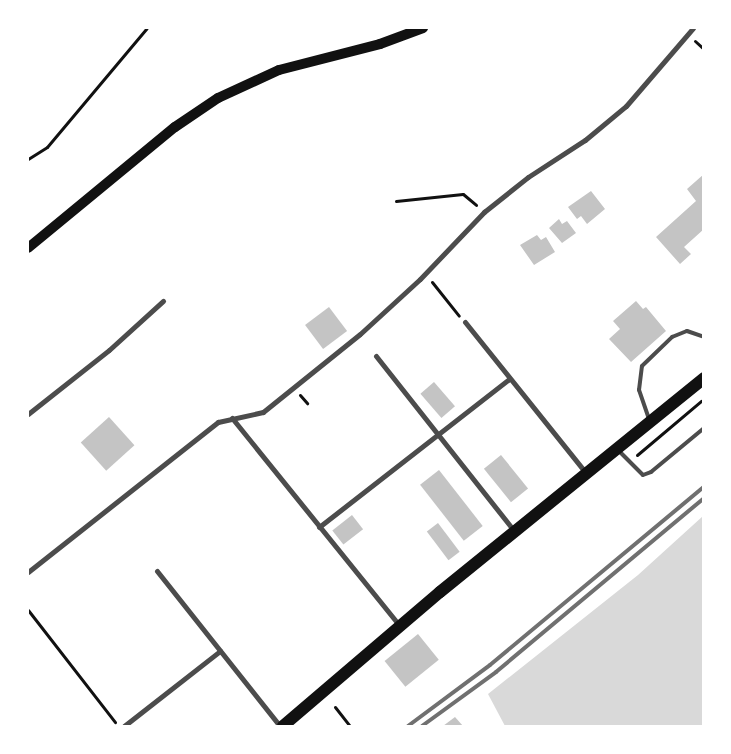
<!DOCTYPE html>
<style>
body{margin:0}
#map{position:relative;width:731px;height:754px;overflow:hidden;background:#fff;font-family:Montserrat,sans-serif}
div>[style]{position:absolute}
.water>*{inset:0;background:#d9d9d9}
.building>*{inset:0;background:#c4c4c4;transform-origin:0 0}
.path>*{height:3px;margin:-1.5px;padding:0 1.5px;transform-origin:1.5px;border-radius:1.5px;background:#111}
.service>*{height:4px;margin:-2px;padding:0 2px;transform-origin:2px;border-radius:2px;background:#4c4c4c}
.minor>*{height:5px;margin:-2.5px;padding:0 2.5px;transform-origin:2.5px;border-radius:2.5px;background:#4c4c4c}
.secondary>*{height:10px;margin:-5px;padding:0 5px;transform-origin:5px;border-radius:5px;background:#111}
.primary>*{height:12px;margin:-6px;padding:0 6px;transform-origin:6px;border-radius:6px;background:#111}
.rail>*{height:4px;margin:-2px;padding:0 2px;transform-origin:2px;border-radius:2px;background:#707070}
span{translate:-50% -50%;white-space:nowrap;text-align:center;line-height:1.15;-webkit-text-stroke:5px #fff;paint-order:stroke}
.frame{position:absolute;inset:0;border:29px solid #fff;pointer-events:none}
</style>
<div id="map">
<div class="water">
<div style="clip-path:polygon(703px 516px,703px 726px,505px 726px,488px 694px,638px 575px)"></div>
</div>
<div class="building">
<div style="clip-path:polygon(704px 174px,704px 229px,684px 247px,691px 254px,680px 264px,656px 237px,696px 201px,687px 189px)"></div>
<div style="clip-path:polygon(591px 191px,605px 209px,587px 224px,581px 216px,577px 219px,568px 207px)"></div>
<div style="clip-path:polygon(559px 219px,562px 224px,567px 221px,576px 233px,562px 243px,549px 228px)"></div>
<div style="clip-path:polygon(537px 235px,541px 240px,546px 237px,555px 252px,534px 265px,520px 245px)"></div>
<div style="clip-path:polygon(636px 301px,643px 309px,646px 307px,666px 331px,631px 362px,609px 339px,620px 329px,613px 321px)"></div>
<div style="left:329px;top:307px;width:30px;height:30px;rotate:53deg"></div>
<div style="left:434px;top:382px;width:32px;height:18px;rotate:49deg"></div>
<div style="left:109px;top:417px;width:38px;height:38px;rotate:48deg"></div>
<div style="left:501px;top:455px;width:43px;height:22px;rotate:51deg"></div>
<div style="left:439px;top:470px;width:71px;height:24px;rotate:52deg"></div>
<div style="left:352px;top:515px;width:18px;height:25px;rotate:52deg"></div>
<div style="left:438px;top:523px;width:36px;height:14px;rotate:53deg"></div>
<div style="left:418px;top:634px;width:33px;height:43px;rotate:51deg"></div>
<div style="clip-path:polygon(455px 717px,463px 726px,443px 726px)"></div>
</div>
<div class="path">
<div style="left:695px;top:41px;width:12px;rotate:42deg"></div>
<div style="left:28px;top:159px;width:22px;rotate:-32deg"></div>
<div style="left:47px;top:147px;width:155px;rotate:-50deg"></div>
<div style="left:396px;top:201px;width:67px;rotate:-6deg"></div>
<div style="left:463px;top:194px;width:17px;rotate:40deg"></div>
<div style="left:432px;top:282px;width:43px;rotate:51.5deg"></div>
<div style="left:300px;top:395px;width:11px;rotate:49deg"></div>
<div style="left:637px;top:455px;width:84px;rotate:-40.2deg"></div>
<div style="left:28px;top:610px;width:142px;rotate:52.2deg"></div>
<div style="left:335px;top:707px;width:24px;rotate:52deg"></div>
</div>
<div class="service">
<div style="left:649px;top:419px;width:31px;rotate:-109deg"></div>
<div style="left:639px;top:390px;width:24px;rotate:-83deg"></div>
<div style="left:642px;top:366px;width:42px;rotate:-44deg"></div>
<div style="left:672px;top:337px;width:16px;rotate:-22deg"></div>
<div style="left:687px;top:331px;width:18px;rotate:19deg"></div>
<div style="left:618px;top:450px;width:35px;rotate:45deg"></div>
<div style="left:643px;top:475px;width:9px;rotate:-21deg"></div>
<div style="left:651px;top:472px;width:69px;rotate:-39.7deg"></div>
</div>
<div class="minor">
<div style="left:465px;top:322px;width:193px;rotate:51.3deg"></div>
<div style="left:376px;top:356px;width:224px;rotate:51.7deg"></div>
<div style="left:28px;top:414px;width:103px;rotate:-38.3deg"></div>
<div style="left:109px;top:350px;width:73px;rotate:-42.2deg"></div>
<div style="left:232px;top:418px;width:267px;rotate:51.1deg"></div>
<div style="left:319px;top:527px;width:241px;rotate:-37.9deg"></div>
<div style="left:157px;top:571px;width:198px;rotate:51.6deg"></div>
<div style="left:28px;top:572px;width:242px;rotate:-38.3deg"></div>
<div style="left:218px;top:422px;width:46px;rotate:-12.5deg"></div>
<div style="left:263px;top:412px;width:124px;rotate:-38.8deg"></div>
<div style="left:360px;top:334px;width:81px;rotate:-42.5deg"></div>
<div style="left:420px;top:279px;width:93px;rotate:-46.3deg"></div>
<div style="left:484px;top:212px;width:56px;rotate:-38.5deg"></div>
<div style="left:528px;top:177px;width:68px;rotate:-33deg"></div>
<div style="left:585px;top:140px;width:53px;rotate:-39.7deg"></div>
<div style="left:626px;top:106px;width:103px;rotate:-49.3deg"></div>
<div style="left:124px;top:726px;width:122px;rotate:-38deg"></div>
</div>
<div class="secondary">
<div style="left:28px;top:248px;width:190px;rotate:-39.5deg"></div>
<div style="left:175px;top:127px;width:52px;rotate:-34deg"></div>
<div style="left:218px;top:98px;width:67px;rotate:-24.7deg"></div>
<div style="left:279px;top:70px;width:104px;rotate:-14.4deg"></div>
<div style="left:380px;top:44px;width:46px;rotate:-20.4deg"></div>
</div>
<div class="primary">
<div style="left:283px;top:726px;width:206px;rotate:-40.5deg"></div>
<div style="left:440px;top:592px;width:340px;rotate:-39deg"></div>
</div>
<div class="rail">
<div style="left:408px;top:726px;width:102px;rotate:-36.6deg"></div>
<div style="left:490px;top:665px;width:278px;rotate:-39.8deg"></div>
<div style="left:422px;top:726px;width:92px;rotate:-36.1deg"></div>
<div style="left:496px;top:672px;width:271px;rotate:-39.9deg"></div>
</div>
<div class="frame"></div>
</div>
